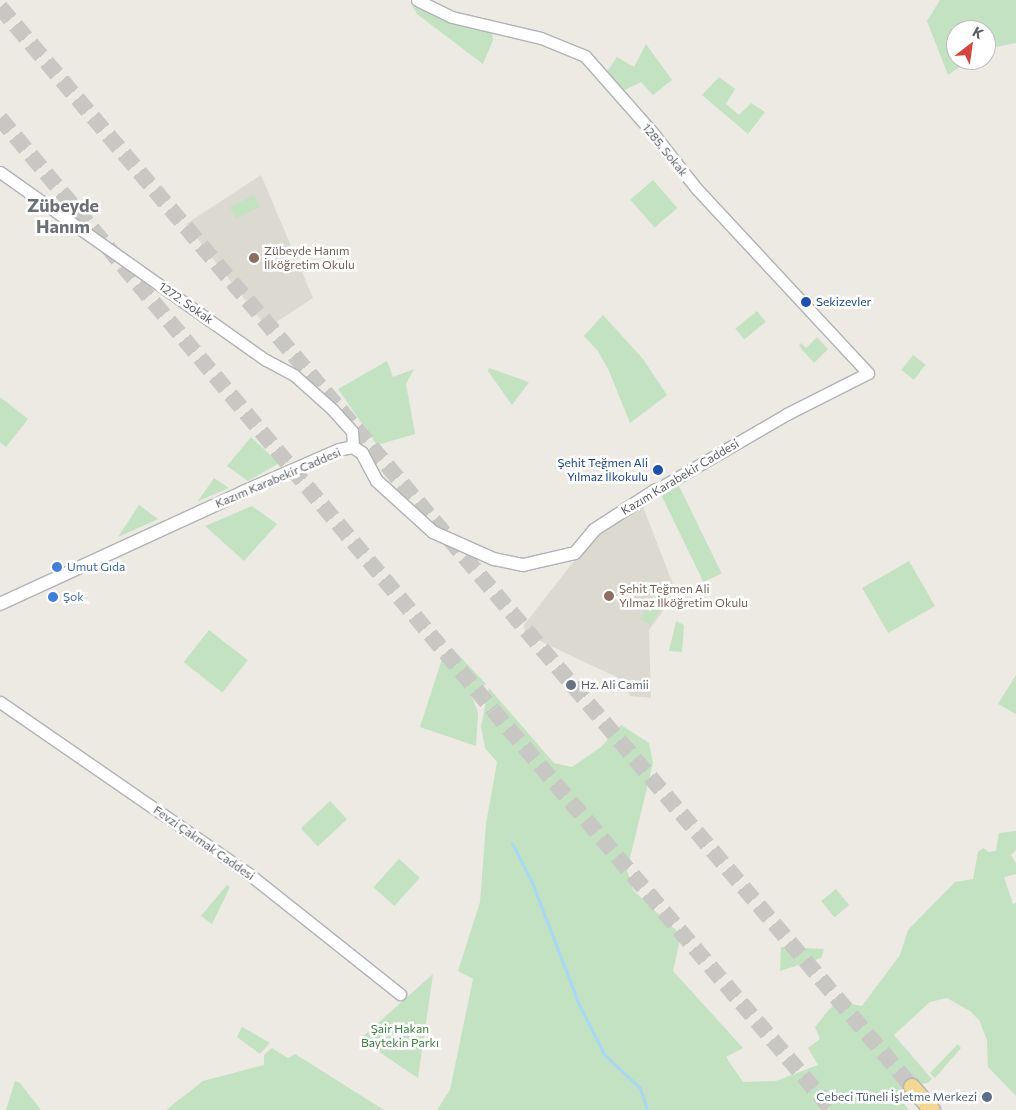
<!DOCTYPE html>
<meta charset="utf-8">
<style>
body{margin:0}
#map{position:relative;width:1016px;height:1110px;overflow:hidden;background:#eceae3;font-family:Commissioner,sans-serif}
div>[style]{position:absolute}
.education>*{inset:0;background:#dcd9d1}
.green>*{inset:0;background:#c2e2c1;transform-origin:0 0}
.stream>*{height:3px;margin:-1.5px;padding:0 1.5px;transform-origin:1.5px;border-radius:1.5px;background:#a8d7f7}
.motorway-tunnel>*{height:16px;margin-top:-8px;transform-origin:0;background:repeating-linear-gradient(90deg,#c8c7c3 0 16px,transparent 0 24px)}
.roads{filter:drop-shadow(1px 0 #b0b3b7) drop-shadow(-1px 0 #b0b3b7) drop-shadow(0 1px #b0b3b7) drop-shadow(0 -1px #b0b3b7)}
.tertiary>*{height:11px;margin:-5.5px;padding:0 5.5px;transform-origin:5.5px;border-radius:5.5px;background:#fff}
.secondary>*{height:12px;margin:-6px;padding:0 6px;transform-origin:6px;border-radius:6px;background:#fff}
.motorway>*{height:16px;margin:-8px;padding:0 8px;transform-origin:8px;border-radius:8px;background:#f3d893}
.dots>*{width:14px;height:14px;translate:-50% -50%;box-sizing:border-box;border:2px solid #fff;border-radius:50%}
span{translate:-50% -50%;white-space:nowrap;text-align:center;line-height:1.15;-webkit-text-stroke:5px #fff;paint-order:stroke}
.street-label{font-size:12px;color:#5b5e62}
.education-label{font-size:12px;color:#785e54}
.left{translate:0 -50%;text-align:left}
.transit-label{font-size:12px;color:#164399}
.right{translate:-100% -50%;text-align:right}
.shop-label{font-size:12px;color:#366cbe}
.worship-label{font-size:12px;color:#5b616d}
.park-label{font-size:12px;color:#3c803e}
.service-label{font-size:12px;color:#4e5e75}
.district-label{font-size:18px;color:#6c7074;font-weight:700}
.north{position:absolute;left:946px;top:20px;width:50px;height:50px;box-sizing:border-box;background:#fff;border:1px solid #bdbfc0;border-radius:50%;rotate:30deg;font-size:14px;font-weight:700;line-height:20px;text-align:center;color:#5b5e62}
.north::after{content:'';display:block;margin:auto;width:18px;height:22px;background:#d8443d;clip-path:polygon(50% 0,100% 100%,50% 72%,0 100%)}
</style>
<div id="map">
<div class="education">
<div style="clip-path:polygon(261px 175px,313px 298px,267px 328px,186px 224px)"></div>
<div style="clip-path:polygon(642px 504px,674px 587px,668px 604px,649px 630px,651px 698px,630px 696px,623px 680px,525px 634px,524px 625px,582px 551px,618px 519px)"></div>
</div>
<div class="green">
<div style="clip-path:polygon(940px 0,1016px 0,1016px 43px,986px 49px,986px 30px,956px 30px,956px 60px,970px 60px,948px 75px,927px 21px)"></div>
<div style="clip-path:polygon(412px 6px,440px 18px,492px 34px,493px 40px,483px 64px,417px 14px)"></div>
<div style="clip-path:polygon(646px 44px,672px 80px,653px 95px,641px 82px,623px 91px,606px 73px,617px 57px,634px 67px)"></div>
<div style="clip-path:polygon(719px 77px,735px 89px,726px 104px,739px 115px,751px 103px,765px 112px,748px 134px,702px 95px)"></div>
<div style="left:653px;top:180px;width:37px;height:30px;rotate:49deg"></div>
<div style="left:254px;top:195px;width:13px;height:27px;rotate:63deg"></div>
<div style="left:757px;top:311px;width:14px;height:28px;rotate:51deg"></div>
<div style="clip-path:polygon(603px 315px,643px 359px,667px 395px,630px 423px,609px 371px,598px 351px,584px 336px)"></div>
<div style="clip-path:polygon(817px 337px,828px 349px,814px 363px,799px 346px,801px 343px,806px 348px)"></div>
<div style="left:913px;top:355px;width:16px;height:19px;rotate:38deg"></div>
<div style="clip-path:polygon(387px 361px,393px 377px,414px 369px,406px 384px,415px 434px,377px 445px,338px 389px)"></div>
<div style="clip-path:polygon(489px 368px,529px 382px,512px 405px,488px 371px)"></div>
<div style="clip-path:polygon(0 397px,28px 419px,6px 447px,0 442px)"></div>
<div style="clip-path:polygon(251px 437px,279px 463px,248px 481px,227px 466px)"></div>
<div style="clip-path:polygon(214px 478px,229px 488px,198px 501px)"></div>
<div style="left:679px;top:486px;width:97px;height:20px;rotate:64deg"></div>
<div style="clip-path:polygon(139px 505px,158px 519px,118px 537px)"></div>
<div style="clip-path:polygon(252px 506px,277px 524px,244px 561px,205px 526px)"></div>
<div style="left:909px;top:561px;width:52px;height:54px;rotate:60deg"></div>
<div style="left:655px;top:594px;width:12px;height:29px;rotate:31deg"></div>
<div style="clip-path:polygon(676px 621px,684px 625px,682px 652px,669px 651px)"></div>
<div style="left:209px;top:630px;width:49px;height:41px;rotate:38deg"></div>
<div style="clip-path:polygon(453px 649px,486px 684px,472px 697px,478px 713px,476px 746px,420px 727px,442px 659px)"></div>
<div style="clip-path:polygon(1016px 675px,1016px 714px,998px 704px)"></div>
<div style="clip-path:polygon(489px 688px,554px 763px,572px 767px,601px 747px,621px 725px,649px 743px,653px 763px,627px 870px,633px 890px,681px 935px,673px 971px,743px 1048px,726px 1057px,743px 1082px,776px 1081px,818px 1065px,808px 1048px,820px 1039px,815px 1027px,836px 1001px,862px 1006px,900px 955px,908px 930px,955px 882px,973px 879px,978px 852px,983px 848px,989px 852px,996px 851px,999px 833px,1016px 831px,1016px 850px,1011px 855px,1016px 863px,1016px 874px,1004px 877px,1013px 904px,1016px 903px,1016px 1096px,988px 1067px,987px 1040px,979px 1020px,970px 1011px,947px 998px,930px 1002px,894px 1035px,932px 1079px,927px 1083px,907px 1086px,902px 1092px,901px 1100px,909px 1110px,437px 1110px,450px 1090px,473px 979px,458px 971px,480px 902px,486px 824px,497px 762px,485px 748px,481px 726px)"></div>
<div style="left:330px;top:801px;width:25px;height:40px;rotate:47deg"></div>
<div style="left:399px;top:859px;width:28px;height:38px;rotate:42deg"></div>
<div style="clip-path:polygon(227px 885px,230px 887px,212px 924px,201px 916px)"></div>
<div style="left:836px;top:889px;width:21px;height:19px;rotate:51deg"></div>
<div style="clip-path:polygon(781px 947px,824px 949px,821px 958px,780px 971px)"></div>
<div style="clip-path:polygon(433px 974px,418px 1078px,360px 1039px)"></div>
<div style="clip-path:polygon(242px 1027px,270px 1043px,260px 1054px,237px 1037px)"></div>
<div style="clip-path:polygon(958px 1044px,961px 1048px,935px 1078px,930px 1073px)"></div>
<div style="clip-path:polygon(272px 1048px,288px 1058px,295px 1054px,384px 1110px,166px 1110px,203px 1081px,264px 1065px,264px 1055px)"></div>
<div style="clip-path:polygon(15px 1081px,20px 1083px,41px 1110px,6px 1110px)"></div>
</div>
<div class="stream">
<div style="left:512px;top:843px;width:42px;rotate:62.8deg"></div>
<div style="left:531px;top:880px;width:136px;rotate:68.9deg"></div>
<div style="left:580px;top:1007px;width:53px;rotate:62.9deg"></div>
<div style="left:604px;top:1054px;width:50px;rotate:43.4deg"></div>
<div style="left:640px;top:1088px;width:23px;rotate:72deg"></div>
</div>
<div class="motorway-tunnel">
<div style="left:0;top:7px;width:1414px;rotate:49.82deg"></div>
<div style="left:0;top:118px;width:770px;rotate:50.21deg"></div>
<div style="left:493px;top:710px;width:524px;rotate:49.72deg"></div>
</div>
<div class="roads">
<div class="tertiary">
<div style="left:417px;top:0;width:39px;rotate:26deg"></div>
<div style="left:452px;top:17px;width:91px;rotate:13.3deg"></div>
<div style="left:541px;top:38px;width:48px;rotate:22.2deg"></div>
<div style="left:585px;top:56px;width:101px;rotate:48.6deg"></div>
<div style="left:652px;top:132px;width:71px;rotate:51.8deg"></div>
<div style="left:696px;top:188px;width:253px;rotate:47.1deg"></div>
<div style="left:868px;top:373px;width:91px;rotate:153.2deg"></div>
<div style="left:787px;top:414px;width:151px;rotate:149.9deg"></div>
<div style="left:0;top:172px;width:326px;rotate:35.3deg"></div>
<div style="left:266px;top:360px;width:32px;rotate:28deg"></div>
<div style="left:294px;top:375px;width:51px;rotate:41.8deg"></div>
<div style="left:332px;top:409px;width:30px;rotate:48deg"></div>
<div style="left:352px;top:431px;width:16px;rotate:86deg"></div>
<div style="left:0;top:702px;width:303px;rotate:34.6deg"></div>
<div style="left:249px;top:874px;width:193px;rotate:38.5deg"></div>
</div>
<div class="secondary">
<div style="left:0;top:604px;width:268px;rotate:-24.7deg"></div>
<div style="left:243px;top:492px;width:105px;rotate:-23.6deg"></div>
<div style="left:339px;top:450px;width:14px;rotate:-12deg"></div>
<div style="left:353px;top:447px;width:11px;rotate:34deg"></div>
<div style="left:362px;top:453px;width:32px;rotate:62deg"></div>
<div style="left:377px;top:481px;width:76px;rotate:42.3deg"></div>
<div style="left:433px;top:532px;width:67px;rotate:23.9deg"></div>
<div style="left:494px;top:559px;width:30px;rotate:12deg"></div>
<div style="left:523px;top:565px;width:53px;rotate:-13deg"></div>
<div style="left:575px;top:553px;width:30px;rotate:-50deg"></div>
<div style="left:594px;top:530px;width:74px;rotate:-32.8deg"></div>
</div>
<div class="motorway">
<div style="left:912px;top:1087px;width:30px;rotate:49deg"></div>
</div>
</div>
<div class="dots">
<div style="left:254px;top:258px;background:#8d6e63"></div>
<div style="left:806px;top:302px;background:#1a4fb4"></div>
<div style="left:658px;top:470px;background:#1a4fb4"></div>
<div style="left:57px;top:567px;background:#3f7fe0"></div>
<div style="left:609px;top:596px;background:#8d6e63"></div>
<div style="left:53px;top:597px;background:#3f7fe0"></div>
<div style="left:571px;top:685px;background:#6b7280"></div>
<div style="left:987px;top:1097px;background:#5c6f8a"></div>
</div>
<div class="street-label">
<span style="left:665px;top:150px;rotate:51deg">1285. Sokak</span>
<span style="left:186px;top:303px;rotate:35deg">1272. Sokak</span>
<span style="left:680px;top:477px;rotate:-31deg">Kazım Karabekir Caddesi</span>
<span style="left:278px;top:478px;rotate:-23deg">Kazım Karabekir Caddesi</span>
<span style="left:204px;top:843px;rotate:35deg">Fevzi Çakmak Caddesi</span>
</div>
<div class="education-label">
<span class="left" style="left:264px;top:258px">Zübeyde Hanım<br>İlköğretim Okulu</span>
<span class="left" style="left:619px;top:596px">Şehit Teğmen Ali<br>Yılmaz İlköğretim Okulu</span>
</div>
<div class="transit-label">
<span class="left" style="left:816px;top:302px">Sekizevler</span>
<span class="right" style="left:648px;top:470px">Şehit Teğmen Ali<br>Yılmaz İlkokulu</span>
</div>
<div class="shop-label">
<span class="left" style="left:67px;top:567px">Umut Gıda</span>
<span class="left" style="left:63px;top:597px">Şok</span>
</div>
<div class="worship-label">
<span class="left" style="left:581px;top:685px">Hz. Ali Camii</span>
</div>
<div class="park-label">
<span style="left:400px;top:1036px">Şair Hakan<br>Baytekin Parkı</span>
</div>
<div class="service-label">
<span class="right" style="left:977px;top:1097px">Cebeci Tüneli İşletme Merkezi</span>
</div>
<div class="district-label">
<span style="left:63px;top:216px">Zübeyde<br>Hanım</span>
</div>
<div class="north">K</div>
</div>
